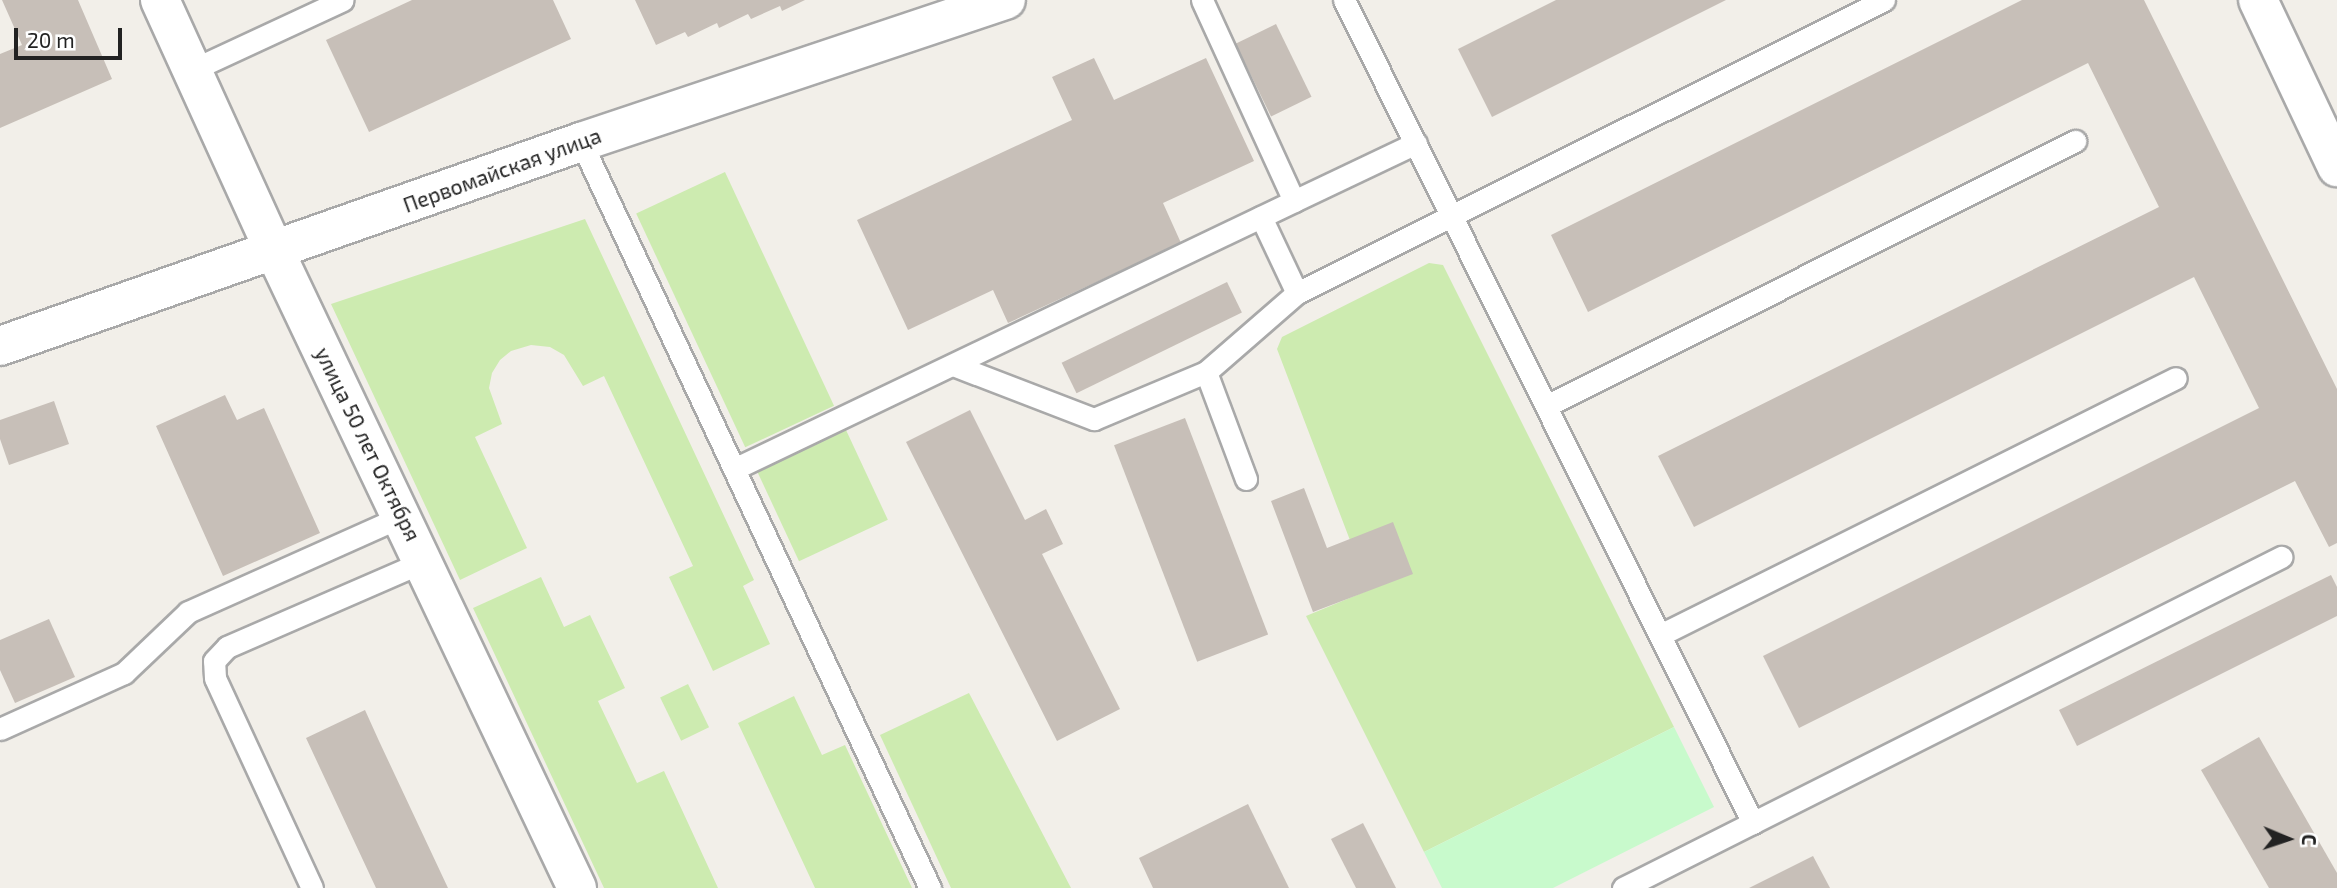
<!DOCTYPE html>
<meta charset="utf-8">
<style>
body{margin:0}
#map{position:relative;width:2337px;height:888px;overflow:hidden;background:#f2efe9;font-family:"Exo 2",sans-serif}
div>[style]{position:absolute}
.grass>*{inset:0;background:#cdebb0;transform-origin:0 0}
.park>*{inset:0;background:#c8facc}
.building>*{inset:0;background:#c7bfb8;transform-origin:0 0}
.roads{filter:drop-shadow(2px 0 #a9a9a9) drop-shadow(-2px 0 #a9a9a9) drop-shadow(0 2px #a9a9a9) drop-shadow(0 -2px #a9a9a9)}
.service>*{height:21px;margin:-10.5px;padding:0 10.5px;transform-origin:10.5px;border-radius:10.5px;background:#fff}
.minor>*{height:38px;margin:-19px;padding:0 19px;transform-origin:19px;border-radius:19px;background:#fff}
.tertiary>*{height:38px;margin:-19px;padding:0 19px;transform-origin:19px;border-radius:19px;background:#fff}
span{translate:-50% -50%;white-space:nowrap;text-align:center;line-height:1.15;-webkit-text-stroke:6px #fff;paint-order:stroke}
.street-label{font-size:21px;color:#222}
.north{position:absolute;left:2253px;top:804px;width:70px;height:70px;-webkit-text-stroke:5px #fff;paint-order:stroke;rotate:92deg;font-size:19px;font-weight:700;line-height:28px;text-align:center;color:#222}
.north::after{content:'';display:block;margin:auto;width:24px;height:32px;background:#222;clip-path:polygon(50% 0,100% 100%,50% 72%,0 100%)}
.scale{position:absolute;left:14px;top:28px;width:108px;height:32px;box-sizing:border-box;border:4px solid #222;border-top:0;padding-left:9px;font-size:21px;line-height:24px;white-space:nowrap;color:#222;-webkit-text-stroke:5px #fff;paint-order:stroke}
</style>
<div id="map">
<div class="grass">
<div style="left:725px;top:172px;width:258px;height:98px;rotate:65deg"></div>
<div style="clip-path:polygon(585px 219px,754px 580px,743px 586px,770px 644px,713px 671px,669px 577px,693px 566px,604px 376px,583px 386px,564px 355px,550px 347px,531px 345px,511px 351px,500px 360px,492px 373px,489px 388px,502px 424px,475px 437px,527px 548px,460px 580px,331px 304px)"></div>
<div style="clip-path:polygon(1429px 263px,1443px 265px,1674px 727px,1424px 852px,1306px 616px,1369px 590px,1277px 349px,1282px 337px)"></div>
<div style="left:846px;top:430px;width:99px;height:98px;rotate:65deg"></div>
<div style="clip-path:polygon(541px 577px,564px 627px,590px 615px,625px 688px,598px 701px,637px 783px,664px 771px,718px 888px,604px 888px,473px 608px)"></div>
<div style="left:688px;top:684px;width:48px;height:31px;rotate:64deg"></div>
<div style="clip-path:polygon(969px 693px,1071px 888px,951px 888px,880px 735px)"></div>
<div style="clip-path:polygon(794px 696px,822px 755px,845px 745px,912px 888px,815px 888px,738px 723px)"></div>
</div>
<div class="park">
<div style="clip-path:polygon(1674px 727px,1714px 807px,1553px 888px,1442px 888px,1424px 852px)"></div>
</div>
<div class="building">
<div style="clip-path:polygon(2px 0,78px 0,112px 79px,0 128px,0 54px,22px 45px)"></div>
<div style="clip-path:polygon(412px 0,553px 0,571px 39px,369px 132px,326px 40px)"></div>
<div style="clip-path:polygon(635px 0,805px 0,782px 11px,780px 6px,751px 19px,748px 14px,719px 28px,717px 23px,688px 37px,685px 32px,656px 45px)"></div>
<div style="clip-path:polygon(1556px 0,1726px 0,1492px 117px,1458px 49px)"></div>
<div style="clip-path:polygon(2022px 0,2144px 0,2337px 389px,2337px 543px,2329px 547px,2295px 481px,1799px 728px,1763px 656px,2259px 408px,2194px 277px,1694px 527px,1658px 456px,2159px 207px,2088px 63px,1588px 312px,1551px 235px)"></div>
<div style="left:1276px;top:24px;width:81px;height:45px;rotate:64deg"></div>
<div style="clip-path:polygon(1094px 58px,1114px 100px,1206px 58px,1254px 161px,1163px 203px,1181px 243px,1008px 323px,993px 290px,908px 330px,857px 220px,1072px 120px,1052px 77px)"></div>
<div style="left:1227px;top:282px;width:34px;height:184px;rotate:64deg"></div>
<div style="clip-path:polygon(225px 395px,237px 420px,264px 408px,320px 533px,223px 576px,156px 426px)"></div>
<div style="clip-path:polygon(54px 401px,69px 444px,9px 465px,0 439px,0 420px)"></div>
<div style="clip-path:polygon(970px 410px,1025px 520px,1046px 509px,1063px 544px,1042px 554px,1120px 709px,1057px 741px,906px 442px)"></div>
<div style="left:1185px;top:418px;width:232px;height:76px;rotate:69deg"></div>
<div style="clip-path:polygon(1304px 488px,1327px 548px,1393px 522px,1413px 574px,1313px 612px,1271px 501px)"></div>
<div style="clip-path:polygon(2331px 575px,2337px 587px,2337px 616px,2077px 746px,2059px 710px)"></div>
<div style="clip-path:polygon(49px 619px,75px 677px,15px 703px,0 670px,0 640px)"></div>
<div style="clip-path:polygon(365px 710px,379px 741px,448px 888px,376px 888px,306px 738px)"></div>
<div style="clip-path:polygon(2259px 737px,2337px 873px,2337px 888px,2269px 888px,2201px 770px)"></div>
<div style="clip-path:polygon(1248px 804px,1289px 888px,1153px 888px,1139px 858px)"></div>
<div style="clip-path:polygon(1363px 823px,1396px 888px,1356px 888px,1331px 839px)"></div>
<div style="clip-path:polygon(1813px 856px,1830px 888px,1749px 888px)"></div>
</div>
<div class="roads">
<div class="service">
<div style="left:1344px;top:0;width:919px;rotate:63.57deg"></div>
<div style="left:192px;top:70px;width:166px;rotate:-24.9deg"></div>
<div style="left:581px;top:142px;width:824px;rotate:64.93deg"></div>
<div style="left:1294px;top:201px;width:135px;rotate:-25.4deg"></div>
<div style="left:1261px;top:217px;width:84px;rotate:64.7deg"></div>
<div style="left:953px;top:365px;width:151px;rotate:21deg"></div>
<div style="left:1094px;top:419px;width:121px;rotate:-22.8deg"></div>
<div style="left:1546px;top:406px;width:592px;rotate:-26.61deg"></div>
<div style="left:734px;top:469px;width:621px;rotate:-25.57deg"></div>
<div style="left:1294px;top:201px;width:221px;rotate:-114.6deg"></div>
<div style="left:1246px;top:479px;width:114px;rotate:-110.5deg"></div>
<div style="left:1206px;top:372px;width:121px;rotate:-41deg"></div>
<div style="left:1297px;top:293px;width:656px;rotate:-26.53deg"></div>
<div style="left:1660px;top:635px;width:576px;rotate:-26.48deg"></div>
<div style="left:0;top:729px;width:136px;rotate:-24.3deg"></div>
<div style="left:124px;top:673px;width:88px;rotate:-43.6deg"></div>
<div style="left:188px;top:612px;width:235px;rotate:-24.1deg"></div>
<div style="left:312px;top:888px;width:231px;rotate:-114.8deg"></div>
<div style="left:215px;top:678px;width:17px;rotate:-93deg"></div>
<div style="left:214px;top:661px;width:19px;rotate:-47deg"></div>
<div style="left:227px;top:647px;width:216px;rotate:-23.5deg"></div>
<div style="left:1623px;top:888px;width:737px;rotate:-26.7deg"></div>
</div>
<div class="minor">
<div style="left:160px;top:0;width:277px;rotate:65.5deg"></div>
</div>
<div class="tertiary">
<div style="left:2258px;top:0;width:185px;rotate:64.7deg"></div>
<div style="left:275px;top:252px;width:704px;rotate:64.6deg"></div>
<div style="left:0;top:346px;width:616px;rotate:-19.35deg"></div>
<div style="left:581px;top:142px;width:448px;rotate:-18.5deg"></div>
</div>
</div>
<div class="street-label">
<span style="left:502px;top:170px;rotate:-20deg">Первомайская улица</span>
<span style="left:368px;top:444px;rotate:64deg">улица 50 лет Октября</span>
</div>
<div class="north">С</div>
<div class="scale">20 m</div>
</div>
